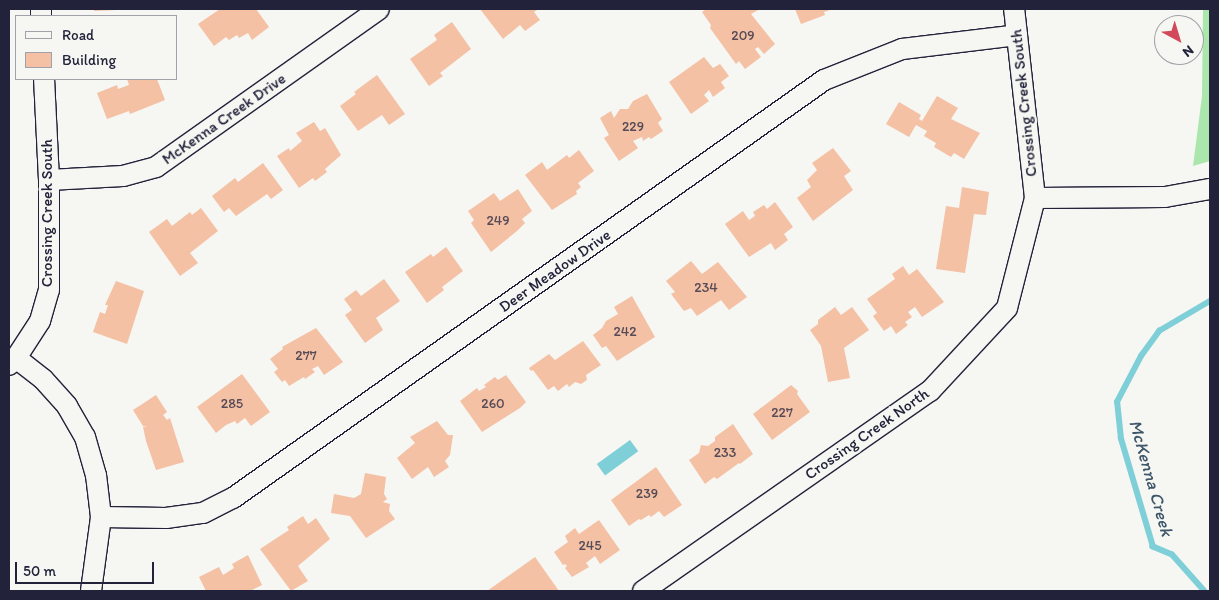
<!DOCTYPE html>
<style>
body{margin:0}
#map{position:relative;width:1219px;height:600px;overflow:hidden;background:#f6f6f2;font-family:Itim,sans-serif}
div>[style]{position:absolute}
.green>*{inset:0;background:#abe7ad}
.water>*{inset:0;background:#7ecfd7;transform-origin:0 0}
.stream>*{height:5.5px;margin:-2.75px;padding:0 2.75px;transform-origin:2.75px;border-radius:2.75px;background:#7ecfd7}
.building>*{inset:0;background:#f4c1a5}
.roads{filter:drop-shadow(1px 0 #22223b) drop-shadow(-1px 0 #22223b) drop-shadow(0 1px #22223b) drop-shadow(0 -1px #22223b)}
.minor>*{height:20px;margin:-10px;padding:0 10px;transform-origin:10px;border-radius:10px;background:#f6f6f2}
span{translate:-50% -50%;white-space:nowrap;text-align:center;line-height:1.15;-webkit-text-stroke:5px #f6f6f2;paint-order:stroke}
.number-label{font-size:14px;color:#564a56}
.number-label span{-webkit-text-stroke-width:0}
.street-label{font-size:16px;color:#22223b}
.water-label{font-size:18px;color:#3e566a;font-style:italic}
.frame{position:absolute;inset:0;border:10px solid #22223b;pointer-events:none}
.legend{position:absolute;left:15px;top:15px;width:162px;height:65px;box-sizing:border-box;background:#f6f6f2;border:1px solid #a1a1a9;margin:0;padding:6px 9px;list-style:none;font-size:15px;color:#22223b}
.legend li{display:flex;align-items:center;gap:10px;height:25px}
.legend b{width:25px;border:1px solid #a1a1a9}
.north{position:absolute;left:1154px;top:15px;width:50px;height:50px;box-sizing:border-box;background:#f6f6f2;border:1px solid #a1a1a9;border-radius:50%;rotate:141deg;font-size:14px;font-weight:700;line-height:20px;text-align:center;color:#22223b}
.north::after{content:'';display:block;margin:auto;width:18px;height:22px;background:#d1495b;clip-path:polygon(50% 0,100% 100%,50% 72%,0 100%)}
.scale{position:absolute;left:15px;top:562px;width:139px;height:22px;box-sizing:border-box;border:2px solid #22223b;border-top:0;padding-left:6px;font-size:15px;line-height:18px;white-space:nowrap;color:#22223b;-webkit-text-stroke:4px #f6f6f2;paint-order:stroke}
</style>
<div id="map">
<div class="green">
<div style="clip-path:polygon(1203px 9px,1210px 9px,1210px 161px,1193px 166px,1202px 96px)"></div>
</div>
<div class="water">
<div style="left:630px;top:440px;width:14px;height:41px;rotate:54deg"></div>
</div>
<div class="stream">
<div style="left:1204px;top:591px;width:48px;rotate:-131.6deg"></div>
<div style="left:1172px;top:555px;width:21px;rotate:-157deg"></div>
<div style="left:1153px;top:547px;width:113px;rotate:-106.5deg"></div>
<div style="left:1121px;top:439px;width:37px;rotate:-96deg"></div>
<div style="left:1117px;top:402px;width:52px;rotate:-62.4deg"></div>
<div style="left:1141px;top:356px;width:31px;rotate:-54deg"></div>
<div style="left:1159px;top:331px;width:59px;rotate:-30.5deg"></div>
</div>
<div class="building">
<div style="clip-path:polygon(94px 9px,117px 9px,117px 10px,94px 11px)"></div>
<div style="clip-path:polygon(220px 9px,256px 9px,269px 27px,252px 40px,248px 33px,239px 38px,237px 35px,229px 40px,226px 37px,214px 46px,198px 24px)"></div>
<div style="clip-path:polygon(480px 9px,538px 9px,534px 12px,540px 20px,525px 31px,520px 25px,503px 39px)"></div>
<div style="clip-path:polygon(706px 9px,760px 9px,751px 14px,775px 44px,764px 54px,758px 47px,755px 49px,761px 57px,745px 69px,739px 61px,736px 64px,710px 28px,711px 25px,702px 12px)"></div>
<div style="clip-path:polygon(795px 9px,833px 9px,824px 12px,825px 15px,801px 24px)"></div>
<div style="clip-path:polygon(452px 22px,471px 49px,440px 73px,443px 76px,429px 86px,410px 59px,437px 40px,434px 35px)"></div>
<div style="clip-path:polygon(704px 57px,713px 68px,720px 64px,729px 76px,721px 82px,725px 88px,713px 97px,709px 90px,704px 95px,709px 101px,691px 114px,669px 82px)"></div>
<div style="clip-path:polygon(377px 75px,405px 114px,389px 125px,382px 115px,358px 131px,340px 106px,356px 94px,354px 92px)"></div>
<div style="clip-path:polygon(127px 79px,157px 79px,165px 100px,130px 114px,129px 111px,107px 119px,97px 93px,117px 85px,118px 89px,129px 85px)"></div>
<div style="clip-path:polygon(647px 94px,662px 119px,658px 123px,663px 131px,651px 139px,649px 137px,643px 141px,642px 137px,633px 141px,638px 148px,619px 161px,604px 138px,609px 135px,600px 118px,611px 111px,614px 118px,620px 109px,628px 109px,633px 101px)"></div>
<div style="clip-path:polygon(937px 96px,958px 108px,951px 119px,980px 133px,964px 159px,954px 153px,951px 157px,934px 147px,936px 143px,924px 136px,927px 131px,916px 125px,909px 137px,886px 124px,899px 102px,921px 115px,919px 119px,922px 121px)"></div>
<div style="clip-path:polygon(314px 122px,320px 131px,325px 128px,341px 155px,325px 169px,327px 172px,315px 181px,313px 178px,299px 188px,277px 156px,289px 148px,290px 151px,302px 141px,296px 133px)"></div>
<div style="clip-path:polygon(833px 148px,851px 171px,844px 176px,853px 190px,813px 221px,797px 198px,811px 187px,807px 180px,817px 170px,812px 163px)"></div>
<div style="clip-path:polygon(579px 150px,594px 171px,578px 183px,581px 187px,576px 191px,577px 194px,552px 210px,525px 175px,542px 162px,547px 170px,567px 155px,569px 158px)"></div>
<div style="clip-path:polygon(263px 163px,283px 190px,271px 199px,267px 194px,236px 216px,229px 208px,224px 212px,212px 196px,235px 178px,238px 182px)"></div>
<div style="clip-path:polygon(962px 187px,989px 192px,986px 215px,974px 214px,965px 273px,936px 269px,946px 206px,959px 208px)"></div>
<div style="clip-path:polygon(518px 189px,532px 211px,522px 219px,525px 223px,517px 231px,491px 252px,471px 223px,474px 220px,468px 211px,494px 193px,500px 201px)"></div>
<div style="clip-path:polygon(775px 202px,793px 227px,784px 234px,788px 240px,775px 250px,771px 243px,749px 257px,725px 224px,743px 211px,749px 220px,755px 216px,753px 212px,764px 205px,767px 209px)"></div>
<div style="clip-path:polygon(201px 208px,218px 231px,190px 253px,198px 263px,180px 276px,149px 232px,167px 219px,172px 226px,190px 212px,192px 215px)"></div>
<div style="clip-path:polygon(446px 247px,463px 271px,442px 287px,444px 290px,427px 303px,405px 272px,431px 254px,433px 257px)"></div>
<div style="clip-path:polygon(691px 261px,702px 274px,718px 262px,747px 297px,729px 310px,721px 300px,697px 316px,691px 308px,684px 311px,671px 294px,675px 292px,666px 281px)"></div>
<div style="clip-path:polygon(903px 266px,909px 275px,917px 269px,944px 302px,922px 317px,915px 307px,908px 312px,912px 317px,905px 322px,908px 325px,896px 334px,891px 326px,884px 331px,873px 316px,877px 313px,867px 299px,895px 279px,892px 274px)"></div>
<div style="clip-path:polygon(384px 279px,400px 301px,376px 318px,383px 330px,365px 343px,345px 315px,352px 310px,344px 299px,356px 290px,361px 296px)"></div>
<div style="clip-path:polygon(116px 281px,144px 291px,127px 344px,93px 332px,100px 312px,105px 314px,108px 305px,105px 305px)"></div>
<div style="clip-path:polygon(632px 296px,655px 337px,617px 361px,606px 346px,602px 348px,593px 335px,602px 328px,606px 321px,618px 314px,614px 307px)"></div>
<div style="clip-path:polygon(835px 307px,841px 315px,852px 307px,869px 330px,844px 348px,850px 378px,828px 382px,821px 346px,810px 330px,818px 324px,818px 320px)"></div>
<div style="clip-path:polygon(316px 328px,343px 362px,324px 375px,318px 366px,312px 369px,315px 372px,305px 379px,304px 377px,289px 386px,285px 380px,282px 382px,274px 372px,278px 369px,270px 359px,283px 349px,282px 347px)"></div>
<div style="clip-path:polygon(583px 341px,601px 365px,586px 375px,587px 380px,581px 384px,575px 382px,569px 387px,567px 384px,558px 391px,554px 386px,548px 390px,533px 370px,531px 371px,529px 368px,549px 354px,555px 360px)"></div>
<div style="clip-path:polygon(242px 374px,270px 412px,251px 426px,245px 418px,237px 424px,235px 421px,226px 425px,216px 433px,197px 407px)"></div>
<div style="clip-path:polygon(506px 375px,526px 402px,520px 408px,482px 432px,460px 401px,477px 388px,479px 391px,486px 387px,484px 385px,495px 377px,498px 380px)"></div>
<div style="clip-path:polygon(791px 385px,798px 391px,797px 394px,810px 412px,772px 440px,753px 414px)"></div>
<div style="clip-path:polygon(156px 395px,167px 412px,163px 415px,167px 420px,170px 418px,184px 462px,156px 470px,146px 441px,143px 427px,147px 426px,143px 426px,133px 410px)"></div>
<div style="clip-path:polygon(437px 421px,448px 435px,453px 435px,450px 455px,445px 461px,449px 467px,434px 477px,428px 467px,412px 479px,397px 458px,415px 443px,410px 437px)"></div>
<div style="clip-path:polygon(733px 424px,753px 454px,740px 464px,739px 463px,717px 479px,714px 477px,705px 484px,689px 460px,699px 453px,701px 445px,708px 446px,715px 441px,715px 437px)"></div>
<div style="clip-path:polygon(656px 467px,682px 505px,664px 517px,659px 511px,651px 517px,649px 515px,641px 520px,639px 519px,629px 526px,611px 500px)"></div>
<div style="clip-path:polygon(365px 473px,386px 477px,384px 494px,387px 499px,383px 502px,390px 504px,389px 511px,395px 519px,366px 538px,350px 516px,331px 513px,334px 494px,354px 498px,361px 494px)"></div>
<div style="clip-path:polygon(303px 516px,308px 524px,316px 518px,330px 539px,298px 566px,308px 581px,291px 591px,260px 549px,289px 530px,287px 527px)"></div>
<div style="clip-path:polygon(599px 520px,620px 550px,600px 564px,595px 556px,586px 563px,589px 567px,572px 577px,565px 568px,567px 566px,565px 564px,563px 565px,554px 552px,568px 542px,565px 536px,575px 528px,579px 534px)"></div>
<div style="clip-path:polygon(248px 555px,262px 585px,250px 591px,206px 591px,199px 577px,219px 567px,223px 575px,234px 568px,232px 564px)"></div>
<div style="clip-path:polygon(535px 557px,559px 591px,487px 591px)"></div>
</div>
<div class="roads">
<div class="minor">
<div style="left:41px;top:9px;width:7px;rotate:90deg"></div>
<div style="left:49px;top:180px;width:74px;rotate:-3.1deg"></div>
<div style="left:123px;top:176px;width:34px;rotate:-15deg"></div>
<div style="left:156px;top:167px;width:273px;rotate:-35.3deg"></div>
<div style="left:1035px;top:198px;width:130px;rotate:-0.4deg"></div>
<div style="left:1165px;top:197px;width:46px;rotate:-10.1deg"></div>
<div style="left:16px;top:358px;width:34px;rotate:38deg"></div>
<div style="left:43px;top:379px;width:36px;rotate:48deg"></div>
<div style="left:67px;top:406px;width:36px;rotate:60deg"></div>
<div style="left:85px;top:437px;width:40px;rotate:74deg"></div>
<div style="left:96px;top:475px;width:42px;rotate:83.2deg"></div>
<div style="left:101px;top:517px;width:75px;rotate:97.7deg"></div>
<div style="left:9px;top:365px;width:10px;rotate:-45deg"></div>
<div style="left:16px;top:358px;width:44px;rotate:-57deg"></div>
<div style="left:40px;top:321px;width:32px;rotate:-74deg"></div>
<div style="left:49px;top:290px;width:110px;rotate:-90deg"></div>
<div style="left:49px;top:180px;width:101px;rotate:-92.8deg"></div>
<div style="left:101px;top:517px;width:65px;rotate:0.9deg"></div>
<div style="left:166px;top:518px;width:37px;rotate:-8deg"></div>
<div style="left:203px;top:513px;width:34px;rotate:-27deg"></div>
<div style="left:233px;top:498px;width:724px;rotate:-35.27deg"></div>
<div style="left:824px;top:80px;width:84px;rotate:-21.7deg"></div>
<div style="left:902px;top:49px;width:116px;rotate:-6.9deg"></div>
<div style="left:643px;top:591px;width:350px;rotate:-34.9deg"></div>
<div style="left:930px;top:391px;width:113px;rotate:-47.1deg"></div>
<div style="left:1007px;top:308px;width:114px;rotate:-75.7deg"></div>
<div style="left:1035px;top:198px;width:190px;rotate:-96.3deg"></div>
</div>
</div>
<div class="number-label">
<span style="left:743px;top:36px">209</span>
<span style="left:633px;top:127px">229</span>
<span style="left:498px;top:221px">249</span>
<span style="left:706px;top:288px">234</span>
<span style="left:625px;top:332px">242</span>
<span style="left:306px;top:356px">277</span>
<span style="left:232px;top:404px">285</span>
<span style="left:493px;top:404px">260</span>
<span style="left:782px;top:413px">227</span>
<span style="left:725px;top:453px">233</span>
<span style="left:647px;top:494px">239</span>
<span style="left:590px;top:546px">245</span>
</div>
<div class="street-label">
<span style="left:1024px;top:103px;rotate:-96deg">Crossing Creek South</span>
<span style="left:224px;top:119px;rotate:-35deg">McKenna Creek Drive</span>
<span style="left:47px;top:213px;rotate:-90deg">Crossing Creek South</span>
<span style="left:555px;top:271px;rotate:-35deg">Deer Meadow Drive</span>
<span style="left:867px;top:434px;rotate:-35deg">Crossing Creek North</span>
</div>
<div class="water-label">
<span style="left:1151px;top:478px;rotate:74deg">McKenna Creek</span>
</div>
<div class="frame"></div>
<ul class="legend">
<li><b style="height:6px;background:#f6f6f2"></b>Road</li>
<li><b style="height:14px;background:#f4c1a5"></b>Building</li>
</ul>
<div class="north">N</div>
<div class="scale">50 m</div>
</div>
